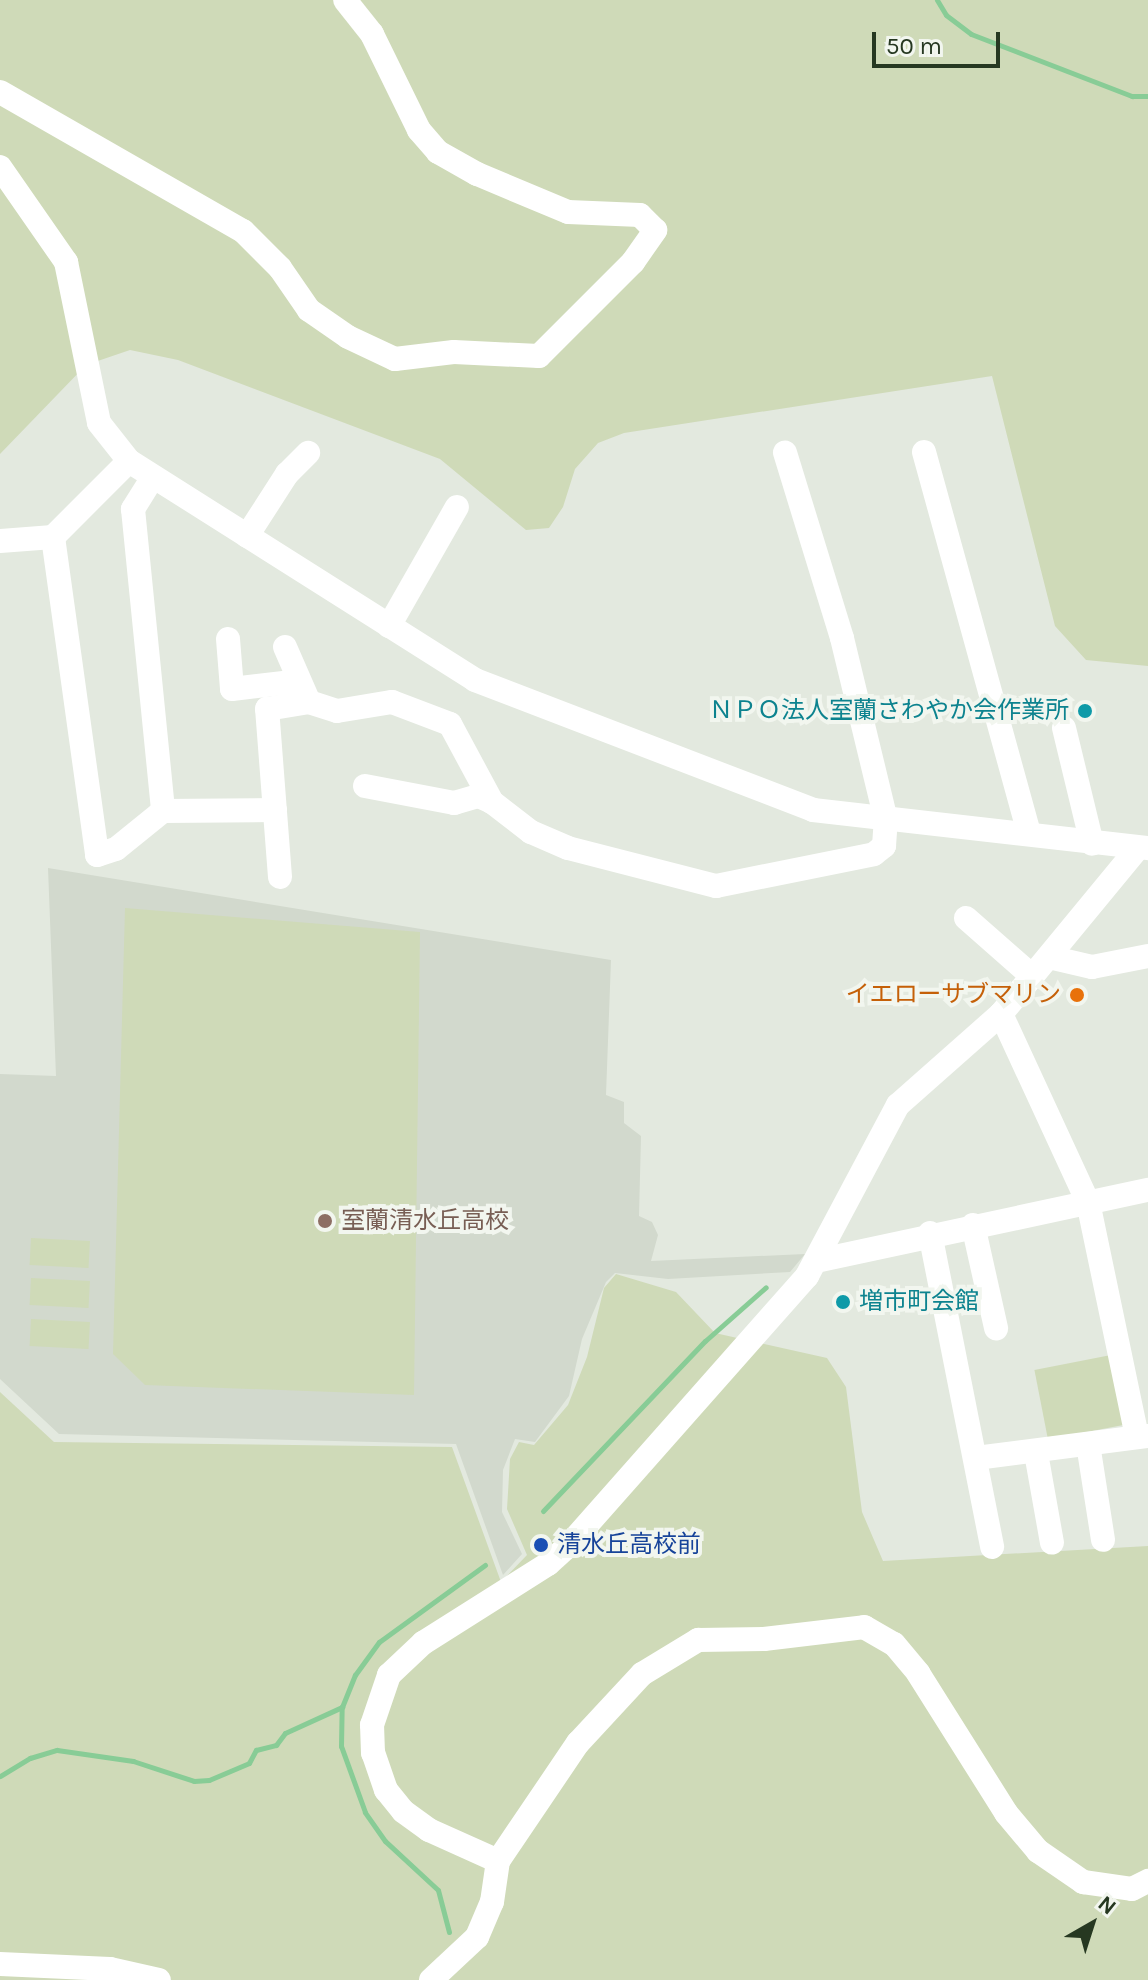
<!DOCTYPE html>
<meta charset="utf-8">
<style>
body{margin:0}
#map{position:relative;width:1148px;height:1980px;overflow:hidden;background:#e3e9df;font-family:Karla,"Noto Sans JP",sans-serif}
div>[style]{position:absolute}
.built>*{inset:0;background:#d2d9cd}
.green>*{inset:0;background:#cfdab8;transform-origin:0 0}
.stream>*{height:5px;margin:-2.5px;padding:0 2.5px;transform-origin:2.5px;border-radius:2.5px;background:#88cc96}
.minor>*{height:24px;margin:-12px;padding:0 12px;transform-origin:12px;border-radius:12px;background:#fff}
.dots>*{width:22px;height:22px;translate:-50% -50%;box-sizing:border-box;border:4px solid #f2f6ef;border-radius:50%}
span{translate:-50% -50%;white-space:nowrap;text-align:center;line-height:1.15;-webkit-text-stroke:8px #f2f6ef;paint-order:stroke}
.culture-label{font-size:24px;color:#0d838f}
.right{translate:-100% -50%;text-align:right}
.left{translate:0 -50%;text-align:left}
.food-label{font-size:24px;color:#c56008}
.education-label{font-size:24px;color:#785e54}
.transit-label{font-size:24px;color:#164399}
.north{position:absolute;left:1052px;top:1884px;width:80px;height:80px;-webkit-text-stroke:6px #f2f6ef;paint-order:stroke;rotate:39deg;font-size:22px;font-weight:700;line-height:32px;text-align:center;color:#263821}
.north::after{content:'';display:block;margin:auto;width:28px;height:36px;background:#263821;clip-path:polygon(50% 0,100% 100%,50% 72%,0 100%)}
.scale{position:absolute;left:872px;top:32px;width:128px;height:36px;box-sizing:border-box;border:4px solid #263821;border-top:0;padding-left:10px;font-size:24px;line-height:28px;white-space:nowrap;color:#263821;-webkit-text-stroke:6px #f2f6ef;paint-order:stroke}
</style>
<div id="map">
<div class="built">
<div style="clip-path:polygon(48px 868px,611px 960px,606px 1095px,624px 1102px,624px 1123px,641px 1136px,639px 1216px,652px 1222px,658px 1235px,651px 1261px,805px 1254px,790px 1272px,668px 1279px,615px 1273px,606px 1282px,582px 1339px,569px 1396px,535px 1442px,515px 1439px,503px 1470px,502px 1512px,522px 1554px,503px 1575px,456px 1444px,59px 1434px,0 1379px,0 1074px,56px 1076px)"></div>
</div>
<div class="green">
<div style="clip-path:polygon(0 0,1148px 0,1148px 666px,1086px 660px,1055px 626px,992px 376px,624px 433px,598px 443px,575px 469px,563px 507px,549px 528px,526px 530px,440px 459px,178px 360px,130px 350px,86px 365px,0 454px)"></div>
<div style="clip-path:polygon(125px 908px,420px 932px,414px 1395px,145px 1385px,113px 1354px)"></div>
<div style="left:31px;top:1238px;width:59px;height:27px;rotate:3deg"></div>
<div style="clip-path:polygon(616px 1274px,676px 1292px,715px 1333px,827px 1358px,846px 1387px,862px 1512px,883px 1561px,1148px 1546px,1148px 1980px,0 1980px,0 1392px,54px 1442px,452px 1447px,501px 1582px,527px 1555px,507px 1509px,510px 1459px,519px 1442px,534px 1445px,568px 1405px,587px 1357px,604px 1288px)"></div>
<div style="left:31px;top:1278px;width:59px;height:27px;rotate:3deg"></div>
<div style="left:31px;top:1319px;width:59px;height:27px;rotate:3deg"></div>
<div style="left:1111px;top:1355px;width:71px;height:78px;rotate:79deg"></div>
</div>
<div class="stream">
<div style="left:937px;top:0;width:17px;rotate:59deg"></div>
<div style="left:946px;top:15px;width:31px;rotate:37deg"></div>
<div style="left:971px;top:34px;width:173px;rotate:21.1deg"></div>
<div style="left:1132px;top:96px;width:16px"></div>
<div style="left:543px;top:1511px;width:235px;rotate:-46.4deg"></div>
<div style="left:705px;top:1341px;width:81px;rotate:-41.5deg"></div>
<div style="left:0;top:1776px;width:35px;rotate:-31deg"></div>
<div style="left:30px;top:1758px;width:28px;rotate:-17deg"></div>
<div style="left:57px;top:1750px;width:77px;rotate:8.2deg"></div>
<div style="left:133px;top:1761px;width:64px;rotate:18.2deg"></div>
<div style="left:194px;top:1781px;width:15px;rotate:-4deg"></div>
<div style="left:209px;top:1780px;width:43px;rotate:-23deg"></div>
<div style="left:249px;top:1763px;width:15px;rotate:-62deg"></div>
<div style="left:256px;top:1750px;width:21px;rotate:-14deg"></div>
<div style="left:276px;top:1745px;width:15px;rotate:-53deg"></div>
<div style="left:285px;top:1733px;width:63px;rotate:-24.5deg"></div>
<div style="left:449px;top:1932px;width:43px;rotate:-104.7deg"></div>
<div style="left:438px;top:1890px;width:72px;rotate:-137.2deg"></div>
<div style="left:385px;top:1841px;width:35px;rotate:-125deg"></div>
<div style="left:365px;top:1812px;width:70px;rotate:-110deg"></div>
<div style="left:341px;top:1746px;width:39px;rotate:-89deg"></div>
<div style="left:342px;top:1707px;width:35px;rotate:-68deg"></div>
<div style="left:355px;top:1675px;width:41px;rotate:-54deg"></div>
<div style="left:379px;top:1642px;width:131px;rotate:-36deg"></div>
</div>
<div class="minor">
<div style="left:0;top:92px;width:280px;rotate:29.8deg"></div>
<div style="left:243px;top:231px;width:52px;rotate:45deg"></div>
<div style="left:280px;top:268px;width:51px;rotate:55.4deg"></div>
<div style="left:309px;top:310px;width:47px;rotate:34.7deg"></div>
<div style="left:348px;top:337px;width:52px;rotate:25.1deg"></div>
<div style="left:395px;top:359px;width:59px;rotate:-6.8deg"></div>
<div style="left:454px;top:352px;width:85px;rotate:2.7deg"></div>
<div style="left:539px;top:356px;width:133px;rotate:-45deg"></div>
<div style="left:633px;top:262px;width:39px;rotate:-55deg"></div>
<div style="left:655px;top:230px;width:21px;rotate:-135deg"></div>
<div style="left:640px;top:215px;width:72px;rotate:-177.6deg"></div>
<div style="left:568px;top:212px;width:99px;rotate:-157.3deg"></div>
<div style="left:477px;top:174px;width:45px;rotate:-150.6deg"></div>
<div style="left:438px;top:152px;width:29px;rotate:-131deg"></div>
<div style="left:419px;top:130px;width:107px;rotate:-116.1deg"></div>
<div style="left:372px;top:34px;width:43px;rotate:-128.5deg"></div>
<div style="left:0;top:167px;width:116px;rotate:55.2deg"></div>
<div style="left:66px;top:262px;width:164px;rotate:78.4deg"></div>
<div style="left:99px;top:423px;width:48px;rotate:51.7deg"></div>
<div style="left:129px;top:461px;width:409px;rotate:32.3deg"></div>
<div style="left:475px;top:680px;width:362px;rotate:21deg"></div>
<div style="left:813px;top:810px;width:337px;rotate:6.5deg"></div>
<div style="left:924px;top:452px;width:396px;rotate:74.6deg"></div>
<div style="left:129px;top:461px;width:107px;rotate:135deg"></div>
<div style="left:53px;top:537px;width:321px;rotate:82.1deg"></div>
<div style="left:97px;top:855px;width:20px;rotate:-18deg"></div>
<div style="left:116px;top:849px;width:60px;rotate:-39deg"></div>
<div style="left:153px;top:477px;width:38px;rotate:122deg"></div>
<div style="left:133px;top:509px;width:303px;rotate:84.3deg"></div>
<div style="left:163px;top:811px;width:112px;rotate:-0.5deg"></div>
<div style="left:247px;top:536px;width:74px;rotate:-57.2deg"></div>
<div style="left:287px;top:474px;width:30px;rotate:-45deg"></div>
<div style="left:0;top:541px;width:53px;rotate:-4.3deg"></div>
<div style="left:389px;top:626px;width:137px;rotate:-60.3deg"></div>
<div style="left:228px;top:639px;width:50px;rotate:85.4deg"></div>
<div style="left:232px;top:689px;width:67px;rotate:-6.8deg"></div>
<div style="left:285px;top:647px;width:60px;rotate:66.4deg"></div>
<div style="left:309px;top:702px;width:29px;rotate:18deg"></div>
<div style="left:337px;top:711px;width:56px;rotate:-9.3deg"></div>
<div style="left:392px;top:702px;width:62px;rotate:20.8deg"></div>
<div style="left:450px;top:724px;width:89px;rotate:61.7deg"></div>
<div style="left:492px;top:802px;width:49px;rotate:37.6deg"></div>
<div style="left:531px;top:832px;width:40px;rotate:23.4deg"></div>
<div style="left:568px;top:848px;width:153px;rotate:14.4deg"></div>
<div style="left:716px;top:886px;width:161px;rotate:-11.4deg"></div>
<div style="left:874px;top:854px;width:13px;rotate:-39deg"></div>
<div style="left:884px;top:846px;width:26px;rotate:-86deg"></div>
<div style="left:886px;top:820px;width:187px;rotate:-103.6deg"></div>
<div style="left:842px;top:638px;width:194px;rotate:-107.1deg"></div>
<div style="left:1064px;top:728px;width:119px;rotate:76.4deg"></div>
<div style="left:365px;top:786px;width:91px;rotate:10.8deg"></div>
<div style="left:454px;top:803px;width:26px;rotate:-16deg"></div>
<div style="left:479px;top:796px;width:14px;rotate:25deg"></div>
<div style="left:280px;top:877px;width:169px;rotate:-94.4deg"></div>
<div style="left:267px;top:709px;width:43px;rotate:-9.5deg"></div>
<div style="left:966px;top:918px;width:88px;rotate:41.3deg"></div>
<div style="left:1049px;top:957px;width:44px;rotate:13.1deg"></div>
<div style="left:1092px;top:967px;width:57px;rotate:-11.1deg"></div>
<div style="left:1001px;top:1014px;width:207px;rotate:65.2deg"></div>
<div style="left:1088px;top:1202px;width:240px;rotate:78.2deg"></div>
<div style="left:973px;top:1225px;width:106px;rotate:77.4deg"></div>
<div style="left:930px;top:1233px;width:320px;rotate:78.8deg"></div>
<div style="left:816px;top:1261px;width:340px;rotate:-12.1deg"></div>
<div style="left:1088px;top:1444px;width:97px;rotate:81.1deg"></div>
<div style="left:1036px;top:1453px;width:91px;rotate:79.9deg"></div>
<div style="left:976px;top:1458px;width:173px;rotate:-7.3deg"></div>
<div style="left:498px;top:1861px;width:76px;rotate:-155.8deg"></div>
<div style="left:429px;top:1830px;width:32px;rotate:-144deg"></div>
<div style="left:403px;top:1811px;width:27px;rotate:-129deg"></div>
<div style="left:386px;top:1790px;width:39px;rotate:-109deg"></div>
<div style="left:373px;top:1753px;width:28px;rotate:-92deg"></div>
<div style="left:372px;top:1725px;width:53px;rotate:-71.2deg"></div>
<div style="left:389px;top:1675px;width:47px;rotate:-43.3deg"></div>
<div style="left:423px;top:1643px;width:148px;rotate:-32.3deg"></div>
<div style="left:548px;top:1564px;width:30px;rotate:-42deg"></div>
<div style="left:570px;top:1544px;width:358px;rotate:-48.5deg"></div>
<div style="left:807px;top:1276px;width:194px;rotate:-62deg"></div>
<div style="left:898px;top:1105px;width:137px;rotate:-41.5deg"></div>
<div style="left:1001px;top:1014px;width:215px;rotate:-50.5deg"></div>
<div style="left:0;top:1964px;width:110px;rotate:2.6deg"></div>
<div style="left:110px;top:1969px;width:50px;rotate:12.7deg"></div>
<div style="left:431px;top:1980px;width:63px;rotate:-43.1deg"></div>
<div style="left:477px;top:1937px;width:38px;rotate:-67deg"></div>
<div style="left:492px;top:1902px;width:41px;rotate:-81.7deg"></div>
<div style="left:498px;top:1861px;width:143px;rotate:-55.9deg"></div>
<div style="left:578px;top:1743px;width:94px;rotate:-47.2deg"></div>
<div style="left:642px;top:1674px;width:66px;rotate:-31.3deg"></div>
<div style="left:698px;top:1640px;width:66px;rotate:-0.9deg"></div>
<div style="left:764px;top:1639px;width:101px;rotate:-6.8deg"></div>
<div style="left:864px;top:1627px;width:34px;rotate:30deg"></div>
<div style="left:894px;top:1644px;width:38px;rotate:50deg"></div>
<div style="left:918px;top:1673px;width:165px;rotate:57.8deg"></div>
<div style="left:1006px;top:1813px;width:50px;rotate:49.9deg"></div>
<div style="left:1038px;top:1851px;width:55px;rotate:34.6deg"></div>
<div style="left:1083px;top:1882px;width:49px;rotate:8.1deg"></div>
<div style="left:1132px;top:1889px;width:18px;rotate:-27deg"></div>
</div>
<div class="dots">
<div style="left:1085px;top:711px;background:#0f9aa8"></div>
<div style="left:1077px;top:995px;background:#e8710a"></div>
<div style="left:325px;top:1221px;background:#8d6e63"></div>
<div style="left:843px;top:1302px;background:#0f9aa8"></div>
<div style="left:541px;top:1545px;background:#1a4fb4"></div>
</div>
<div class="culture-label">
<span class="right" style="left:1069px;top:711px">ＮＰＯ法人室蘭さわやか会作業所</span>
<span class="left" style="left:859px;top:1302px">増市町会館</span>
</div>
<div class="food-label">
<span class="right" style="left:1061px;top:995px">イエローサブマリン</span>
</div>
<div class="education-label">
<span class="left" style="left:341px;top:1221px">室蘭清水丘高校</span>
</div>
<div class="transit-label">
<span class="left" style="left:557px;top:1545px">清水丘高校前</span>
</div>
<div class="north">N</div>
<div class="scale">50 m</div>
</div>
